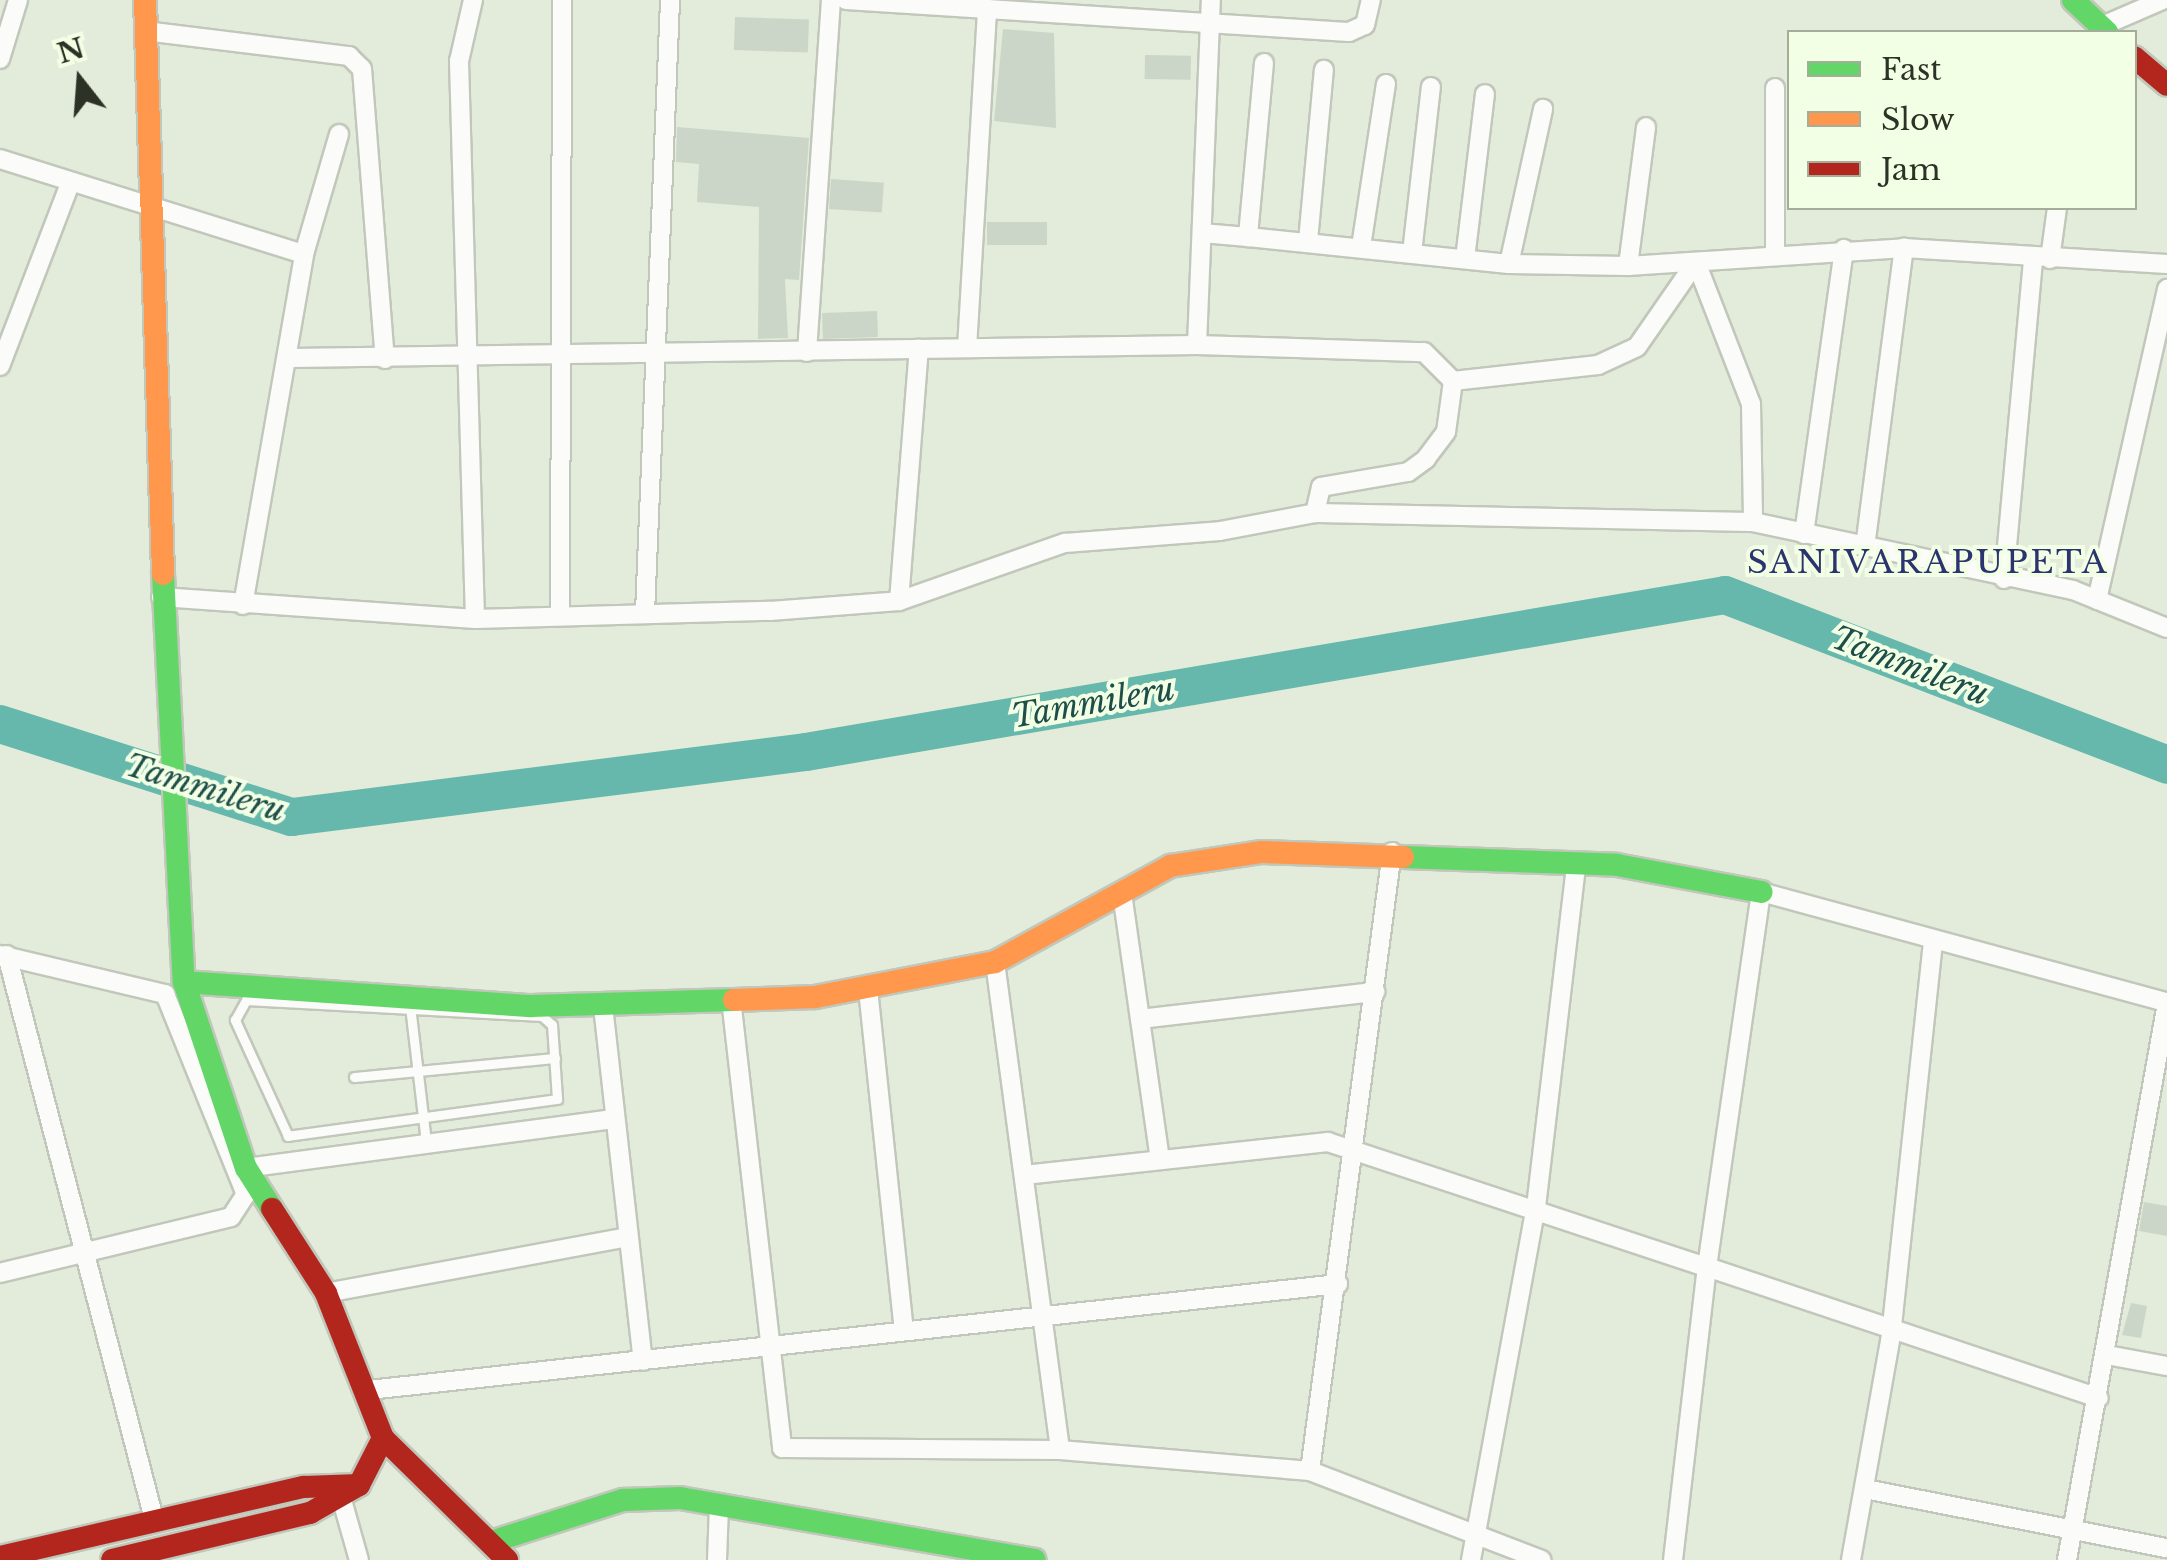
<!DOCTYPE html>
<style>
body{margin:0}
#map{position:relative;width:2167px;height:1560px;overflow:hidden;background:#e3ecda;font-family:"Libre Baskerville",serif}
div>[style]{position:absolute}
.river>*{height:38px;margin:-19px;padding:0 19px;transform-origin:19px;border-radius:19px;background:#65b8ab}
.building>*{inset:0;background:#cbd6c9;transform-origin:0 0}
.roads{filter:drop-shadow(2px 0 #c1c7ba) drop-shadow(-2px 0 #c1c7ba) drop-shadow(0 2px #c1c7ba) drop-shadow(0 -2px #c1c7ba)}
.lane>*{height:9px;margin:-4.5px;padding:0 4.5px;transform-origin:4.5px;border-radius:4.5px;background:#fbfcf9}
.street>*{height:18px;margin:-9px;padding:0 9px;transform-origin:9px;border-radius:9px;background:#fbfcf9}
.fast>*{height:22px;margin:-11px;padding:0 11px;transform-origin:11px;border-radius:11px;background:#63d668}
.slow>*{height:22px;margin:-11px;padding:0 11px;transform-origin:11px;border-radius:11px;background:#ff974d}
.jam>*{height:22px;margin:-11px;padding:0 11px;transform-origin:11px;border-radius:11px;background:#b3261e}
span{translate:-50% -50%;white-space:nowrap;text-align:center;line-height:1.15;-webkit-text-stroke:8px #f3ffe5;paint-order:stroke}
.neighbourhood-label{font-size:32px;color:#2c346f;letter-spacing:2.5px}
.water-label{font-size:32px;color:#1e4e49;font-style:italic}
.legend{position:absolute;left:1787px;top:30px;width:350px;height:180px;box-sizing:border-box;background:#f3ffe5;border:2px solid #a3ad99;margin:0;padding:12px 18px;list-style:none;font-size:30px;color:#2c3226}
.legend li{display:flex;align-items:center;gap:20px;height:50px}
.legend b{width:50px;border:2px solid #a3ad99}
.north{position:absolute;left:30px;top:30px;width:100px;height:100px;-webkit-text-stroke:8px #f3ffe5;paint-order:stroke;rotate:343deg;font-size:28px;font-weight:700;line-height:40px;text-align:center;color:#2c3226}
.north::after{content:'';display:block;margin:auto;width:35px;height:45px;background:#2c3226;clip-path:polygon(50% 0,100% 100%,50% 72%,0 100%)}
</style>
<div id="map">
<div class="river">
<div style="left:0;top:724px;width:306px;rotate:17.7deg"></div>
<div style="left:292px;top:817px;width:518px;rotate:-7.21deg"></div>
<div style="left:806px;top:752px;width:932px;rotate:-9.69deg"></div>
<div style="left:1725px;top:595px;width:474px;rotate:21deg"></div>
</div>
<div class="building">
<div style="left:735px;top:17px;width:74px;height:33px;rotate:2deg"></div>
<div style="clip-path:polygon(1003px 29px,1054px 33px,1056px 128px,994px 121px)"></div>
<div style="left:1145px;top:55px;width:46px;height:24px;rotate:1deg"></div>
<div style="clip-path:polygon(677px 127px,809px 138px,799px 280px,785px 279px,788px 338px,758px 339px,759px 207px,697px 202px,699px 164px,676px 162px)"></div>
<div style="left:831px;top:179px;width:53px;height:30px;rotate:4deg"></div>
<div style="left:1047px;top:222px;width:23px;height:60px;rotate:90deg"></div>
<div style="left:877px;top:311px;width:26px;height:55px;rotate:88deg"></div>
<div style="clip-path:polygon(2144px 1202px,2167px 1206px,2167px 1236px,2139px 1231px)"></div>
<div style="clip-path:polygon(2131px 1303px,2147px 1306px,2141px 1338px,2122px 1335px)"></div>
</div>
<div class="roads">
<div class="lane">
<div style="left:246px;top:1000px;width:296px;rotate:3.1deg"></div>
<div style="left:542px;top:1016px;width:13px;rotate:42deg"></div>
<div style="left:552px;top:1025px;width:74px;rotate:86.1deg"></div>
<div style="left:557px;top:1099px;width:272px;rotate:172.2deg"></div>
<div style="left:288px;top:1136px;width:128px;rotate:-114.6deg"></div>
<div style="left:235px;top:1020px;width:23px;rotate:-61deg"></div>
<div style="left:410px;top:1006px;width:137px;rotate:83.3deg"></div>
<div style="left:354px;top:1077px;width:202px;rotate:-5.4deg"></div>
</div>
<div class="street">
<div style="left:473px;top:0;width:63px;rotate:102.9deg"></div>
<div style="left:459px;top:61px;width:558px;rotate:88.36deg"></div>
<div style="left:846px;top:0;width:504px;rotate:3.64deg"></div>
<div style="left:1349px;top:32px;width:17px;rotate:-24deg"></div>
<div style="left:1365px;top:25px;width:26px;rotate:-77deg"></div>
<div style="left:2100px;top:27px;width:68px;rotate:-23.5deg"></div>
<div style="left:145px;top:31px;width:206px;rotate:7deg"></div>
<div style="left:349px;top:56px;width:18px;rotate:45deg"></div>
<div style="left:362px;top:69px;width:291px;rotate:85.5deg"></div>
<div style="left:0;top:59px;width:62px;rotate:-73deg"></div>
<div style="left:1264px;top:63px;width:175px;rotate:95.3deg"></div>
<div style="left:1248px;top:237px;width:262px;rotate:5.9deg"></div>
<div style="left:1509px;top:264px;width:119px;rotate:1deg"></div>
<div style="left:1628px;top:266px;width:277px;rotate:-3.7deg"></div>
<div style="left:1904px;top:248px;width:263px;rotate:3.5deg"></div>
<div style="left:1775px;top:88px;width:165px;rotate:90deg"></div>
<div style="left:0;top:159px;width:318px;rotate:17.4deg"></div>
<div style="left:1202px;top:233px;width:46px;rotate:5deg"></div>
<div style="left:1308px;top:241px;width:172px;rotate:-84.7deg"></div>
<div style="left:1361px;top:247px;width:165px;rotate:-81.3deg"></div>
<div style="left:1412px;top:253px;width:167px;rotate:-83.5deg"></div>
<div style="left:1465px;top:259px;width:166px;rotate:-83.1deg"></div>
<div style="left:2050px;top:259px;width:51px;rotate:-82.2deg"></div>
<div style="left:1696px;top:262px;width:103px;rotate:124.8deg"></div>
<div style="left:1637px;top:347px;width:43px;rotate:155.2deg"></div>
<div style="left:1598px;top:365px;width:146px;rotate:173.7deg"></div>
<div style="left:1453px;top:381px;width:51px;rotate:97.8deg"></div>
<div style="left:1446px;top:432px;width:34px;rotate:127deg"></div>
<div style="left:1426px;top:459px;width:22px;rotate:144deg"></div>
<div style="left:1408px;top:472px;width:88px;rotate:170.2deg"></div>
<div style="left:1321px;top:487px;width:27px;rotate:103deg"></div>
<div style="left:1315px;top:513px;width:438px;rotate:1.2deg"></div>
<div style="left:1753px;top:522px;width:327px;rotate:12deg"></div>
<div style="left:2073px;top:590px;width:101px;rotate:22deg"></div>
<div style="left:1696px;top:262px;width:152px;rotate:68.8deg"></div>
<div style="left:1751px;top:404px;width:118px;rotate:89deg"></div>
<div style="left:1509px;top:264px;width:159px;rotate:-77.6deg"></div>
<div style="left:1628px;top:266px;width:140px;rotate:-82.6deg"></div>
<div style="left:1197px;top:345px;width:345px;rotate:-87.7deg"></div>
<div style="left:967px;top:348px;width:340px;rotate:-86.6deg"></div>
<div style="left:807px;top:352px;width:353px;rotate:-86.1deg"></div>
<div style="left:292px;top:358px;width:905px;rotate:-0.82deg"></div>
<div style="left:1197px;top:345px;width:227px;rotate:1.8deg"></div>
<div style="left:1424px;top:352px;width:41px;rotate:45deg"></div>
<div style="left:0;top:366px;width:195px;rotate:-69deg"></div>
<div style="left:1804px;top:534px;width:288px;rotate:-82deg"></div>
<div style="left:1865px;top:547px;width:302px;rotate:-82.6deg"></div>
<div style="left:2004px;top:579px;width:322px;rotate:-84.8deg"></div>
<div style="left:161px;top:597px;width:315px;rotate:4deg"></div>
<div style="left:475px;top:619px;width:295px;rotate:-1.6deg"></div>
<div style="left:770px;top:611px;width:129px;rotate:-4.4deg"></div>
<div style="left:899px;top:601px;width:176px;rotate:-19.3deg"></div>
<div style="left:1065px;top:543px;width:155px;rotate:-4.4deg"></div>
<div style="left:1220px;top:531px;width:97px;rotate:-10.7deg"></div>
<div style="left:2097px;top:600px;width:319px;rotate:-77.3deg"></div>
<div style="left:899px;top:601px;width:253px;rotate:-85.5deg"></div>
<div style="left:243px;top:605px;width:356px;rotate:-80.1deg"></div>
<div style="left:304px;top:254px;width:125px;rotate:-73.7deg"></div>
<div style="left:645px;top:613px;width:614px;rotate:-87.66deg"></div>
<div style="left:560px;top:615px;width:615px;rotate:-89.81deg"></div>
<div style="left:1392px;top:852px;width:624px;rotate:97.55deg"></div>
<div style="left:1310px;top:1471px;width:248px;rotate:21deg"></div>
<div style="left:1122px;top:893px;width:264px;rotate:81.9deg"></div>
<div style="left:0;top:955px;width:170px;rotate:13.3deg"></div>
<div style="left:165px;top:994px;width:216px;rotate:68deg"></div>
<div style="left:246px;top:1194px;width:27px;rotate:123deg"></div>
<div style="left:231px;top:1217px;width:238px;rotate:166.4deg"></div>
<div style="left:7px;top:955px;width:583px;rotate:75.39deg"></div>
<div style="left:995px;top:962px;width:492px;rotate:82.4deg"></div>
<div style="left:868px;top:989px;width:344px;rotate:84deg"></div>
<div style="left:731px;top:999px;width:452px;rotate:83.5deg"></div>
<div style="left:782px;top:1448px;width:278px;rotate:0.4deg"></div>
<div style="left:1060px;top:1450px;width:251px;rotate:4.8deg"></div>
<div style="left:603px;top:1006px;width:357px;rotate:83.6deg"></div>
<div style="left:1140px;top:1019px;width:237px;rotate:-6.6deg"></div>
<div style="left:246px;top:1168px;width:371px;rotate:-7.6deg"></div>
<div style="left:1024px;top:1175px;width:306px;rotate:-6.2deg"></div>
<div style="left:1328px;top:1142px;width:399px;rotate:18.3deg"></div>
<div style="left:1707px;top:1267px;width:379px;rotate:-81.8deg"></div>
<div style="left:1761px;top:892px;width:419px;rotate:15.2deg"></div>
<div style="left:326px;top:1293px;width:307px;rotate:-10.5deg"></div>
<div style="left:2107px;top:1355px;width:61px;rotate:10.4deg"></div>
<div style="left:369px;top:1390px;width:975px;rotate:-6.24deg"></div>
<div style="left:338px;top:1486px;width:77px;rotate:74.2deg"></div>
<div style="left:1865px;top:1489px;width:308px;rotate:11.1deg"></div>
<div style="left:717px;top:1560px;width:54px;rotate:-87.9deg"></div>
<div style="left:1471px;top:1560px;width:359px;rotate:-79.6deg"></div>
<div style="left:1536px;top:1207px;width:345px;rotate:-83.3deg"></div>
<div style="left:1673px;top:1560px;width:295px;rotate:-83.4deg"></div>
<div style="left:1707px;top:1267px;width:413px;rotate:18.5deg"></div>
<div style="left:1851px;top:1560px;width:229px;rotate:-79.9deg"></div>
<div style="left:1891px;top:1335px;width:394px;rotate:-83.9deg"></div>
<div style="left:2067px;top:1560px;width:566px;rotate:-79.82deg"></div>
</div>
<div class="fast">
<div style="left:2073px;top:0;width:47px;rotate:43.3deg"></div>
<div style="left:163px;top:574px;width:409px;rotate:87.1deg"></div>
<div style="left:184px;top:982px;width:196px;rotate:71.6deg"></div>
<div style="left:246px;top:1168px;width:49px;rotate:57.6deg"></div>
<div style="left:1403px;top:857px;width:214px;rotate:2.1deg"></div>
<div style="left:1617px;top:865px;width:147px;rotate:10.6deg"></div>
<div style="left:184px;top:982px;width:348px;rotate:4deg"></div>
<div style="left:531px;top:1006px;width:203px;rotate:-1.7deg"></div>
<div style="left:491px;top:1542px;width:139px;rotate:-17.7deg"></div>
<div style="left:623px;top:1500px;width:57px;rotate:-2deg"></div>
<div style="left:680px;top:1498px;width:360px;rotate:9.9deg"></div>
</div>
<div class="slow">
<div style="left:145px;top:0;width:574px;rotate:88.2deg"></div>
<div style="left:734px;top:1000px;width:81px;rotate:-2.1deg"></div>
<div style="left:815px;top:997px;width:183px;rotate:-11deg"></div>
<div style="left:995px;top:962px;width:200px;rotate:-28.7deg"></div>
<div style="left:1170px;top:866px;width:93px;rotate:-8.7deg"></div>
<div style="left:1262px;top:852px;width:141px;rotate:2deg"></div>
</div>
<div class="jam">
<div style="left:2134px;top:57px;width:43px;rotate:40.3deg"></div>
<div style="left:383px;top:1438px;width:174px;rotate:44.5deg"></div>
<div style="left:0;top:1557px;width:312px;rotate:-13deg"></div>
<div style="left:304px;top:1487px;width:55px;rotate:-2.1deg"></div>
<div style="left:112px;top:1560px;width:204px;rotate:-13.4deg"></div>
<div style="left:310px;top:1513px;width:56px;rotate:-29.7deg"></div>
<div style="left:359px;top:1485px;width:53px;rotate:-62.9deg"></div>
<div style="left:383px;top:1438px;width:156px;rotate:-111.5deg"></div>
<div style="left:326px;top:1293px;width:100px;rotate:-122.7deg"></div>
</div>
</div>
<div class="neighbourhood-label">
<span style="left:1928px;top:562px">SANIVARAPUPETA</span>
</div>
<div class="water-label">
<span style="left:1910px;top:666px;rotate:21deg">Tammileru</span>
<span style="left:1093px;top:703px;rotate:-10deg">Tammileru</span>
<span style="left:205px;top:788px;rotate:17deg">Tammileru</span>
</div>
<ul class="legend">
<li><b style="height:12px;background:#63d668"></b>Fast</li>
<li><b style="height:12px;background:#ff974d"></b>Slow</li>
<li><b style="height:12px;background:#b3261e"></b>Jam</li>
</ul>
<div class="north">N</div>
</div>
